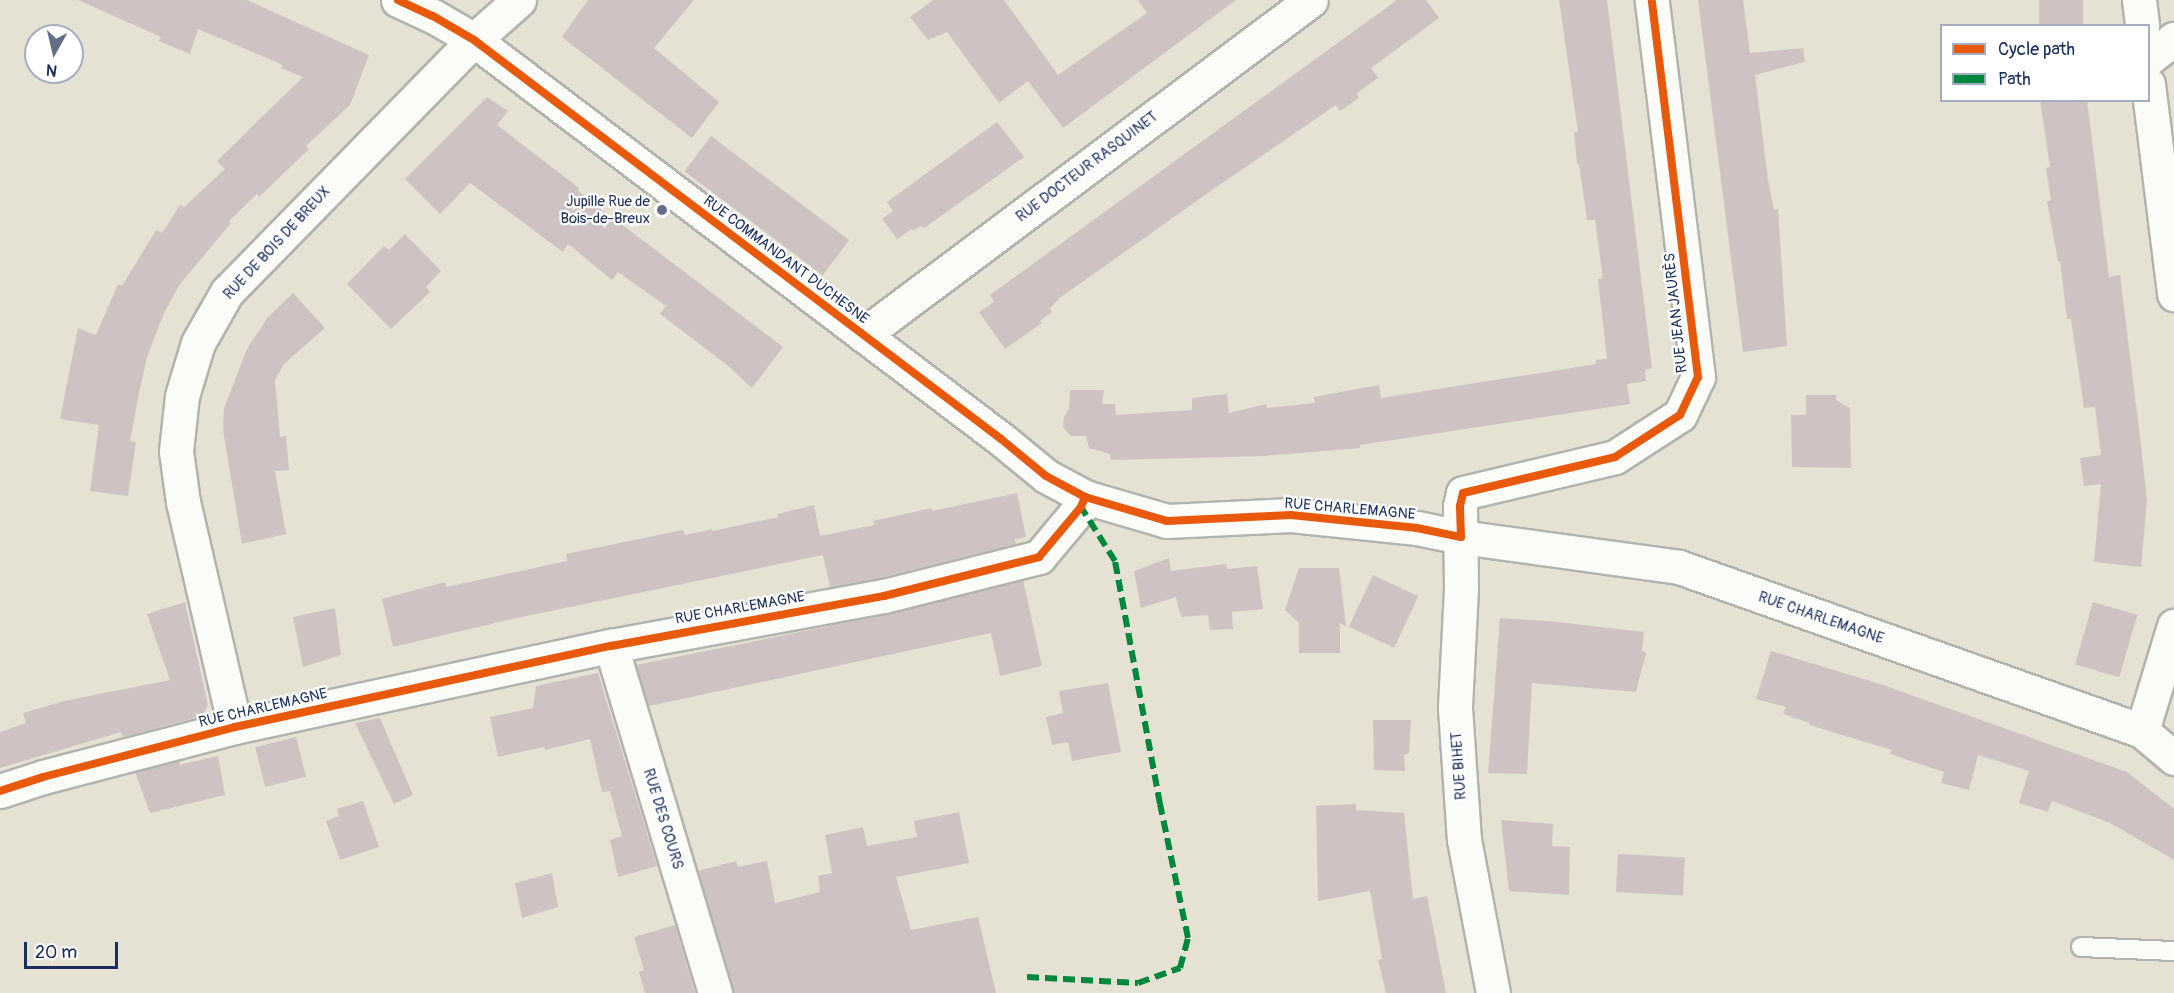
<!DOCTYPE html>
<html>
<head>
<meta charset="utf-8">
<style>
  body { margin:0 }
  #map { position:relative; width:2174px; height:993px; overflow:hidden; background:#e5e2d3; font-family:Pangolin,sans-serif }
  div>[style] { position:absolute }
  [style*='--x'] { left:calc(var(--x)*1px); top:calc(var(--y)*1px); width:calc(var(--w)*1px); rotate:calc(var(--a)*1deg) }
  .building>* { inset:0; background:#cec3c2; transform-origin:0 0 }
  .roads { filter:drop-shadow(2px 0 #b2b3ae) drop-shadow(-2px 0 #b2b3ae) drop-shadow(0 2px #b2b3ae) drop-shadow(0 -2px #b2b3ae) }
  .lane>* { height:18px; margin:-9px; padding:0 9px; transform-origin:9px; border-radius:9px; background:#fbfbf8 }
  .street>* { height:33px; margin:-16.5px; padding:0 16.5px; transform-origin:16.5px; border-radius:16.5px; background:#fbfbf8 }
  .secondary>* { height:33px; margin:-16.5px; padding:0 16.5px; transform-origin:16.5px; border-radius:16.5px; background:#fbfbf8 }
  .quiet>* { height:6px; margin-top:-3px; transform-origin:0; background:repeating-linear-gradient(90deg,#00873e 0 12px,transparent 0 18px) }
  .cycleway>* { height:8px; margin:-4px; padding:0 4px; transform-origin:4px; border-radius:4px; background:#e8590c }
  .dots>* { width:16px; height:16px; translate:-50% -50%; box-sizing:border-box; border:3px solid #fff; border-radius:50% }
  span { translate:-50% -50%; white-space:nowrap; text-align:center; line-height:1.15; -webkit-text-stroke:4.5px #fff; paint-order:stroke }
  .street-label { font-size:15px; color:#1b2f5e }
  .poi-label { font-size:15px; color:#1b2f5e }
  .right { translate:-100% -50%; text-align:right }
  .legend { position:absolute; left:1940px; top:24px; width:210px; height:78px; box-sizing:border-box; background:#fff; border:2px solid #a4acbf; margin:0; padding:8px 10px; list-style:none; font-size:18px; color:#1b2f5e }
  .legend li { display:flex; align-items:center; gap:12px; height:30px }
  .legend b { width:30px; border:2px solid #a4acbf }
  .north { position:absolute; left:24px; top:24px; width:60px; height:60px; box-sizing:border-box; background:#fff; border:2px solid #a4acbf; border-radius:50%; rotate:188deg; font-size:16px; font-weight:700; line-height:24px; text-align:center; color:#1b2f5e }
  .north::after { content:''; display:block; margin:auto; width:21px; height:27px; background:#626e87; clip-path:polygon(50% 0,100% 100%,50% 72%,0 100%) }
  .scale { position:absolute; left:24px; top:942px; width:94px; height:27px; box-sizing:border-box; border:3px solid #1b2f5e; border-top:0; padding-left:8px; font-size:18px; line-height:21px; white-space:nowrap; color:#1b2f5e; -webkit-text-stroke:4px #fff; paint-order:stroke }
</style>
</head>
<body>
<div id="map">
  <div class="building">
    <div style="clip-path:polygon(78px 0,247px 0,369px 55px,350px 105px,306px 146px,309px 149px,259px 197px,257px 194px,229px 221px,231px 223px,180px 284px,164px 313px,147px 357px,139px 393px,130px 441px,136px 442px,128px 496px,90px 491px,99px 425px,60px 419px,78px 328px,96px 335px,118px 284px,122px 286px,156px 230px,162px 233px,180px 205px,184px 207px,225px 169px,217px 161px,303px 77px,281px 68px,283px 65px,198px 29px,190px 54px,159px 41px,161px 37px)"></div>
    <div style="clip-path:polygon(588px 0,694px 0,654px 48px,719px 102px,692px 138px,562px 37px)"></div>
    <div style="clip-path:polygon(933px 0,1004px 0,1058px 75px,1147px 13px,1138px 0,1236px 0,1063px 128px,1028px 81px,999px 103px,947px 32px,928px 40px,910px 17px)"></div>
    <div style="clip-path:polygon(1397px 0,1426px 0,1439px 18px,1371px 68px,1378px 78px,1357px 93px,1359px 98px,1340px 111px,1336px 105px,1215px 188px,1061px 297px,1050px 308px,1052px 312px,1040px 321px,1042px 323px,1005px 349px,979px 312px,994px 302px,990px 295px)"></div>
    <div style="clip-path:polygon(1559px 0,1607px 0,1652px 368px,1645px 370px,1646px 381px,1627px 384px,1630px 404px,1360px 445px,1360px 448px,1265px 456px,1111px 460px,1110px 454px,1089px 448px,1086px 436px,1071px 436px,1063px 427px,1064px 417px,1069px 409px,1070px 390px,1104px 390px,1102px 404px,1115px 404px,1116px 415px,1192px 410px,1192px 398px,1227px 394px,1229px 413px,1266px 404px,1267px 408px,1315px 403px,1314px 397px,1379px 385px,1381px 398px,1596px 364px,1596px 360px,1607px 359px,1598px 279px,1603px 279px,1595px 220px,1587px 220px,1579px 164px,1577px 164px,1574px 132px,1578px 132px)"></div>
    <div style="clip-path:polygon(1698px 0,1743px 0,1750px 53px,1803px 48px,1805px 62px,1755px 75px,1768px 180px,1774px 210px,1778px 209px,1787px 346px,1743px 352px)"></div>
    <div style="left:2039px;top:0;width:44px;height:26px"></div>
    <div style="clip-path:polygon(487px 97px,508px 111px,497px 125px,579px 188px,578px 191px,783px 347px,752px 388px,727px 365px,660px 314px,666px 306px,618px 272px,612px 280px,568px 244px,563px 252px,470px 183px,440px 214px,405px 179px)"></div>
    <div style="clip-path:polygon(2040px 100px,2087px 100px,2109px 277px,2120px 275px,2140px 437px,2147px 501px,2141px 567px,2094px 562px,2101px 484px,2084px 486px,2080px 458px,2101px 455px,2095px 407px,2084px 408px,2071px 319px,2067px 319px,2060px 261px,2058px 261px,2047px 201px,2051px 200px,2046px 168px,2050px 167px)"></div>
    <div style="clip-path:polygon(997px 122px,1024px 157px,924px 228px,921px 226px,913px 231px,912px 229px,897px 239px,882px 219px,893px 211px,887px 202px)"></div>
    <div style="left:711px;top:136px;width:173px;height:44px;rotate:37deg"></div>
    <div style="clip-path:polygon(405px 234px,441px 271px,426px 287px,430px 292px,391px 329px,347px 284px,384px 246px,389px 250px)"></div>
    <div style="clip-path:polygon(293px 293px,325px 328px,284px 364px,275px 380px,280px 437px,286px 436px,289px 470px,275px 471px,286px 534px,242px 544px,223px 430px,224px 408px,247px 349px,268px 317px)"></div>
    <div style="clip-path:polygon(1806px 395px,1836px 395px,1836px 400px,1850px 408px,1851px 468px,1792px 467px,1791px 415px,1806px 415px)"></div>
    <div style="clip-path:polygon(1017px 493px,1026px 537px,1015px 539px,1016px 544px,880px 578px,830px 587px,823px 555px,512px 619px,393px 647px,382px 599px,445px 582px,446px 587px,567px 561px,566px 554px,683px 530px,685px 535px,712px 529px,713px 531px,778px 517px,778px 514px,814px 505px,820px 536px,874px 525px,873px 521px,932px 508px,932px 511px)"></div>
    <div style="clip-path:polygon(1169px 558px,1171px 571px,1226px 564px,1227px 569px,1257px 566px,1263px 609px,1232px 612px,1233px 629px,1210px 630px,1208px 615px,1181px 617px,1176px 597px,1141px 608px,1134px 571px)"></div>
    <div style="clip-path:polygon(1299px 568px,1339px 568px,1346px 626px,1340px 623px,1340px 653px,1299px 653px,1299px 623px,1285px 610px)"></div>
    <div style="left:1373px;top:575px;width:50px;height:57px;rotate:25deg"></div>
    <div style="clip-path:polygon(1023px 580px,1042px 666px,1000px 676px,991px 633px,649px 706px,636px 665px,889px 614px)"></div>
    <div style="clip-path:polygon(185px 602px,208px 705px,202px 716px,123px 737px,121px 732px,0 768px,0 732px,26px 723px,23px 713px,64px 701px,170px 680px,147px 614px)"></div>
    <div style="left:2093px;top:602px;width:46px;height:65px;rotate:16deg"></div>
    <div style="clip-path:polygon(335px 608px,341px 655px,303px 667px,293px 617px)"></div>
    <div style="clip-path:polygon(1500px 618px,1548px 621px,1644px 632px,1642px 650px,1646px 653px,1636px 692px,1532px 683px,1527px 774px,1488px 773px)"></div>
    <div style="clip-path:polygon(1771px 651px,1880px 684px,2127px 772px,2174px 809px,2174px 860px,2110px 823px,2052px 801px,2048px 812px,2019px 803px,2029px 771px,1978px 755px,1969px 790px,1941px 783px,1944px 772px,1890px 754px,1892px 750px,1809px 725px,1810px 723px,1783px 714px,1786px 707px,1756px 699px)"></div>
    <div style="clip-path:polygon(598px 673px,657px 866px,618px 877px,610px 840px,622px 836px,610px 791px,602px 792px,590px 739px,545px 750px,544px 747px,498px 757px,490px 717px,533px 708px,536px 686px)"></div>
    <div style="clip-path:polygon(1108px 683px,1121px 752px,1072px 761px,1068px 742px,1052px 745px,1046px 717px,1063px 713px,1059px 691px)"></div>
    <div style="clip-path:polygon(380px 718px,413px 795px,394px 804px,355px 723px)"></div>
    <div style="clip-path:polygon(1373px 720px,1411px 720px,1409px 753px,1404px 755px,1405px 771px,1374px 770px)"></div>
    <div style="left:296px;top:737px;width:41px;height:42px;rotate:76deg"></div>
    <div style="clip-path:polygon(218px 756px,225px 795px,150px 813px,135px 772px,181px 760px,179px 765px)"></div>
    <div style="clip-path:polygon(363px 801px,379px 847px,340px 860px,326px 821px,339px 816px,337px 809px)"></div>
    <div style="clip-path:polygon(1356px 804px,1356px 810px,1404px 813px,1413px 899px,1427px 896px,1446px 993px,1386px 993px,1378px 960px,1382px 959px,1370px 891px,1318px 901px,1316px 806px)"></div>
    <div style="clip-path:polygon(959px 812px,969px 863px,896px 877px,911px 930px,978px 917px,996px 993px,733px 993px,698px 871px,736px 861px,738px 867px,767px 861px,775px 903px,820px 892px,818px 876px,832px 873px,825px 835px,863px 827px,867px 846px,917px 837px,914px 821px)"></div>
    <div style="clip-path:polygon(1501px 820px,1553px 824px,1552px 846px,1570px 847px,1569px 895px,1509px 891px)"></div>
    <div style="left:1618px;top:854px;width:67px;height:38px;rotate:3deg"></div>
    <div style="clip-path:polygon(552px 873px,558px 907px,522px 918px,515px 883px)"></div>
    <div style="clip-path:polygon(675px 925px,695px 993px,645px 993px,639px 972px,644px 970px,634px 937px)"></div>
  </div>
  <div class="roads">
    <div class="lane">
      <div style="--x:2081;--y:947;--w:93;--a:2.5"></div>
    </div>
    <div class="street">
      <div style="--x:2139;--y:0;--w:26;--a:83"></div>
      <div style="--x:2148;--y:59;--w:33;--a:-38"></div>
      <div style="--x:2148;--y:84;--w:212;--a:82.9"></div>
      <div style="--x:863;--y:335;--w:559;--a:-36.79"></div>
      <div style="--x:611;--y:646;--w:362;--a:73.3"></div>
      <div style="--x:235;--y:727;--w:231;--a:-103"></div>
      <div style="--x:183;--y:502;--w:51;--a:-97.8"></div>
      <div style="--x:176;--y:451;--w:55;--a:-83.8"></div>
      <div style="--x:182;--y:396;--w:55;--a:-73.2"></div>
      <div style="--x:198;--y:343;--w:59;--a:-60.4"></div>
      <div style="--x:227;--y:292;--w:353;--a:-45.6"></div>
      <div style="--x:2142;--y:731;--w:110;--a:-73.1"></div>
      <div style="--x:0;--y:791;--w:45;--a:-18"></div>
      <div style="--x:43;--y:777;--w:198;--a:-14.6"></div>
      <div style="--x:235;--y:727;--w:385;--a:-12.2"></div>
      <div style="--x:611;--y:646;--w:278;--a:-10.4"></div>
      <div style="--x:884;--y:596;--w:160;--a:-14.1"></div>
      <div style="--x:1039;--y:557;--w:65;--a:-50"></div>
      <div style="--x:1081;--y:507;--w:11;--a:-68"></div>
      <div style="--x:1493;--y:993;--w:156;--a:-100.7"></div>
      <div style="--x:1464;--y:840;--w:133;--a:-93.9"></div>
      <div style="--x:1455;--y:707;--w:119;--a:-87.1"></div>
      <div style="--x:1461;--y:588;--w:82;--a:-90.7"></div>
      <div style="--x:1460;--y:506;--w:13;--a:-77"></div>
      <div style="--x:1463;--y:493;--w:156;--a:-13.3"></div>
      <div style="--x:1615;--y:457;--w:77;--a:-32.9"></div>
      <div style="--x:1680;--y:415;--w:42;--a:-64.7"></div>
      <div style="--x:1698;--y:377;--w:380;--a:-97"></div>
    </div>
    <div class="secondary">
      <div style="--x:398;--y:0;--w:38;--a:25"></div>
      <div style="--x:433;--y:16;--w:48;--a:30.3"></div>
      <div style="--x:474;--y:40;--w:661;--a:37.13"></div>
      <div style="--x:1001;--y:439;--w:58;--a:39.4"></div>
      <div style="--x:1046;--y:476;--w:44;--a:28.3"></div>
      <div style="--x:1085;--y:497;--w:85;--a:16.3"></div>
      <div style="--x:1167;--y:521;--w:124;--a:-2.8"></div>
      <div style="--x:1291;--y:515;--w:127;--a:5.9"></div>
      <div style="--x:1417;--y:528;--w:45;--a:11.6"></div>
      <div style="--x:1461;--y:537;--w:220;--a:7.8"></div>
      <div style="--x:1679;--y:567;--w:491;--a:19.5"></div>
      <div style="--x:2142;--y:731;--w:42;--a:40.2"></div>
      <div style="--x:474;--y:40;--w:60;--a:-41.6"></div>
    </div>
  </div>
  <div class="quiet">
    <div style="--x:1027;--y:977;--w:111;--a:3.1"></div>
    <div style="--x:1138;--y:983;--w:45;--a:-19.7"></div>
    <div style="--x:1180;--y:968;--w:31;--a:-75"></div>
    <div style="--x:1188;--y:938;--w:137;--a:-101.8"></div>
    <div style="--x:1160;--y:804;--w:247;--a:-100.5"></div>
    <div style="--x:1115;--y:561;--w:64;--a:-122.2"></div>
  </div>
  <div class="cycleway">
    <div style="--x:398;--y:0;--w:38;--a:25"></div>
    <div style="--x:433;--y:16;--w:48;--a:30.3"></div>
    <div style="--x:474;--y:40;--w:661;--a:37.13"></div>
    <div style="--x:1001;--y:439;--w:58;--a:39.4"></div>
    <div style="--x:1046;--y:476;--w:44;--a:28.3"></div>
    <div style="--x:1085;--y:497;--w:85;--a:16.3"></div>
    <div style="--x:1167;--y:521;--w:124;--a:-2.8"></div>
    <div style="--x:1291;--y:515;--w:127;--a:5.9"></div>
    <div style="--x:1417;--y:528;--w:45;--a:11.6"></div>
    <div style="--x:1461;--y:537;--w:31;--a:-92"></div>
    <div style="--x:1460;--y:506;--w:13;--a:-77"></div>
    <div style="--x:1463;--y:493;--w:156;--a:-13.3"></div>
    <div style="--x:1615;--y:457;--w:77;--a:-32.9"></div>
    <div style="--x:1680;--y:415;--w:42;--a:-64.7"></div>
    <div style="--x:1698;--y:377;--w:380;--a:-97"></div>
    <div style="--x:0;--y:791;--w:45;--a:-18"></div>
    <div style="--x:43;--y:777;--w:198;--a:-14.6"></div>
    <div style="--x:235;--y:727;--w:385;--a:-12.2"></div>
    <div style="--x:611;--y:646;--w:278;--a:-10.4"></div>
    <div style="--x:884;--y:596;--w:160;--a:-14.1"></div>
    <div style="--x:1039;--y:557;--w:65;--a:-50"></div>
    <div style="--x:1081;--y:507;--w:11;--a:-68"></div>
  </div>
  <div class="dots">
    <div style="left:662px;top:210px;background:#626e87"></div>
  </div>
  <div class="street-label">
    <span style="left:1087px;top:167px;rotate:-37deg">RUE DOCTEUR RASQUINET</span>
    <span style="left:277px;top:243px;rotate:-47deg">RUE DE BOIS DE BREUX</span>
    <span style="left:786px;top:260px;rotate:37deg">RUE COMMANDANT DUCHESNE</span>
    <span style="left:1676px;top:313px;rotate:-96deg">RUE JEAN JAURÈS</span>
    <span style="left:1350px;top:509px;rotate:5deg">RUE CHARLEMAGNE</span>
    <span style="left:740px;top:608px;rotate:-10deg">RUE CHARLEMAGNE</span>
    <span style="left:1821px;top:618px;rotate:19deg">RUE CHARLEMAGNE</span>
    <span style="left:263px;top:708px;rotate:-13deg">RUE CHARLEMAGNE</span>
    <span style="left:1459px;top:766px;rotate:-94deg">RUE BIHET</span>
    <span style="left:663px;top:819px;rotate:73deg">RUE DES COURS</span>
  </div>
  <div class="poi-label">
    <span class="right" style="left:650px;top:210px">Jupille Rue de<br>Bois-de-Breux</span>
  </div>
  <ul class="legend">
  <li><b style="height:8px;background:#e8590c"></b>Cycle path</li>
  <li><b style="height:8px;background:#00873e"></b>Path</li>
  </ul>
  <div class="north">N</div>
  <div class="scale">20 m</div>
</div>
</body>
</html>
